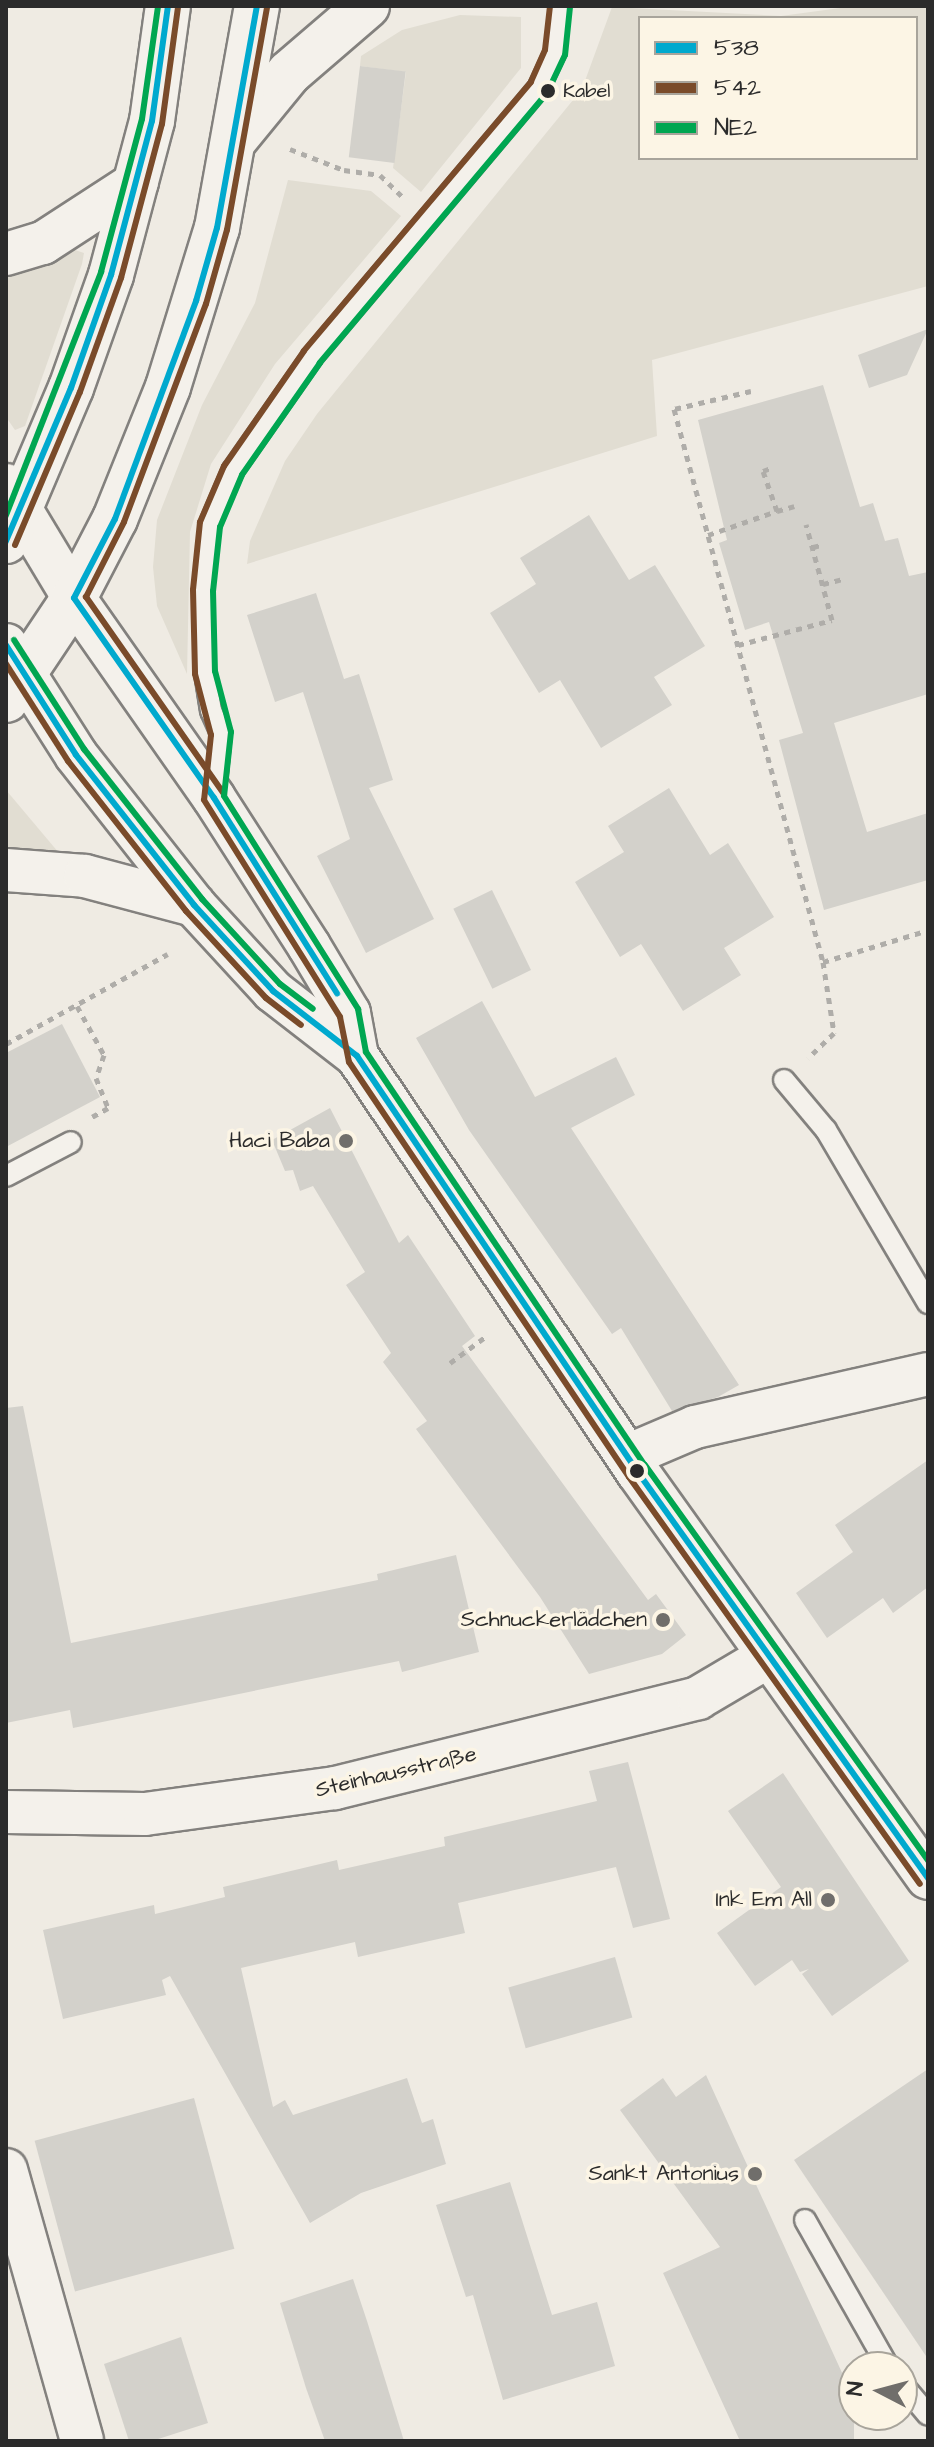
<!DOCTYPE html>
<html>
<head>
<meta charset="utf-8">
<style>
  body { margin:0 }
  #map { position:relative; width:934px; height:2447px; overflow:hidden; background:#efebe3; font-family:"Architects Daughter",sans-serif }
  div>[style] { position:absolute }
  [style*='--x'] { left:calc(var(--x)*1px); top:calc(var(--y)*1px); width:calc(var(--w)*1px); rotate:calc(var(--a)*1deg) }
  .green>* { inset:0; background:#e1ddd2 }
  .building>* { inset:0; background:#d3d1cb; transform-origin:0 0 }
  .path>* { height:5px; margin-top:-2.5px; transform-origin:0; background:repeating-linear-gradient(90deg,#afada9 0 6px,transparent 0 12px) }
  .roads { filter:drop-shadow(2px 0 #83817e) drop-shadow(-2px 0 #83817e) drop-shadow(0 2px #83817e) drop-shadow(0 -2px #83817e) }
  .service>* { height:20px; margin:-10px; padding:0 10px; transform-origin:10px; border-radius:10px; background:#f4f1eb }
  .minor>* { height:42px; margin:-21px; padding:0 21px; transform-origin:21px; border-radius:21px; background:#f4f1eb }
  .tertiary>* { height:44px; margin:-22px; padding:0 22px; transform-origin:22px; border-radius:22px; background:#f4f1eb }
  .secondary>* { height:44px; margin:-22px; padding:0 22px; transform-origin:22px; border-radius:22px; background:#f4f1eb }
  .bus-1>* { height:6px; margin:-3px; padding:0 3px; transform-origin:3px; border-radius:3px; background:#00a9ce }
  .bus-2>* { height:6px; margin:-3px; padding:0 3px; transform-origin:3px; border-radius:3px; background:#7a4b2a }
  .bus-3>* { height:6px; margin:-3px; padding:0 3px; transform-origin:3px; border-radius:3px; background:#00a651 }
  .dots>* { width:22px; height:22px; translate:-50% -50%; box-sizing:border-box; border:4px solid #fcf5e5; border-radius:50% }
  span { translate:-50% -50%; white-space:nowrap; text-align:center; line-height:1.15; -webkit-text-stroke:7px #fcf5e5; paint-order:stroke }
  .bus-label { font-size:20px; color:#2b2b2b }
  .left { translate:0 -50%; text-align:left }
  .poi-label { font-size:22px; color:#2b2b2b }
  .right { translate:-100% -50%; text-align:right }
  .street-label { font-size:22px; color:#2b2b2b }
  .frame { position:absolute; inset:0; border:8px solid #2b2b2b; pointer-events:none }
  .legend { position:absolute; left:638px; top:16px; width:280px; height:144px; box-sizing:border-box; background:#fcf5e5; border:2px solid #a8a49b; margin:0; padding:10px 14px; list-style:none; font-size:24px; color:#2b2b2b }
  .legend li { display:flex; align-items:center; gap:16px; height:40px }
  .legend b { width:40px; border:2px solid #a8a49b }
  .north { position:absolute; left:838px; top:2351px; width:80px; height:80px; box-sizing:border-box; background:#fcf5e5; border:2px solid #a8a49b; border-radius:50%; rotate:276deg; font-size:22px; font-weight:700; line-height:32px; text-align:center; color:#2b2b2b }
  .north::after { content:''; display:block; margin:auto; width:28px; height:36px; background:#706e6b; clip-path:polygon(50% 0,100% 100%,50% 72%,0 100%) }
</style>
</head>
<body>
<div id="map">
  <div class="green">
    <div style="clip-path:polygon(evenodd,855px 6px,928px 6px,928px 286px,652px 360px,657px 436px,247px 564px,250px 541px,285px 461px,317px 414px,582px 89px,612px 7px,781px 16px,855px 6px,640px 18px,916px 18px,916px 158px,640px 158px,640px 18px)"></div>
    <div style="clip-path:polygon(460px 15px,521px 17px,521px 68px,421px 192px,393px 168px,406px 72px,360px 66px,361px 56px,402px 30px)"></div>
    <div style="clip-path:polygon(288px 180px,371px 191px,401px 216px,275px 364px,211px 464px,190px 532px,187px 674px,157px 606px,153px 567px,157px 520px,202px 405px,255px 303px)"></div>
    <div style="clip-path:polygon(72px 249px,84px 253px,82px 264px,25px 426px,15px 430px,6px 417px,6px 275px,40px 266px)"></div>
    <div style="clip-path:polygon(6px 790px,59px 853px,6px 851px)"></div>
  </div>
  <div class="building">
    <div style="left:360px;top:66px;width:46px;height:92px;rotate:7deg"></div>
    <div style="clip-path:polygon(928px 329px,907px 375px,869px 388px,858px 355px)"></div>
    <div style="clip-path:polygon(823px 385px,860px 507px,873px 503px,885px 541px,898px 538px,909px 576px,928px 572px,928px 694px,834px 723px,867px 832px,928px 813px,928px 880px,824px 910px,779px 740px,803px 733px,769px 622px,745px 630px,719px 543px,727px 540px,698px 420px)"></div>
    <div style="clip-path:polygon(589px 515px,629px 580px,655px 565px,705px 646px,654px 677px,672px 705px,601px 748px,560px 680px,539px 693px,490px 613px,536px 584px,520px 558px)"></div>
    <div style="clip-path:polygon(316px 593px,344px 679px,359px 674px,393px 780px,369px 788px,434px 919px,366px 953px,317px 856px,350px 839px,303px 692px,275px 702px,247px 615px)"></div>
    <div style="clip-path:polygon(669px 788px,710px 855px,728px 843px,774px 917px,724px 948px,741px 975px,683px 1011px,641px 944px,620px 957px,575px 882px,624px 852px,608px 826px)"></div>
    <div style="left:492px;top:890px;width:89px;height:43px;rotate:64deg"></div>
    <div style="clip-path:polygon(482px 1001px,535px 1097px,616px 1057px,635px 1095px,571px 1128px,739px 1385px,718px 1397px,672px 1411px,621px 1328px,612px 1334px,469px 1130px,416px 1038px)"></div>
    <div style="clip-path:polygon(62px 1024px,100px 1097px,6px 1147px,6px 1053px)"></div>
    <div style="clip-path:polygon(330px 1108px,399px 1243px,408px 1235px,475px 1336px,462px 1346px,648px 1600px,656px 1594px,686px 1635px,662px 1654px,589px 1674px,540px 1597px,416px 1429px,427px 1421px,383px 1362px,391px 1353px,346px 1285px,365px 1272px,313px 1186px,300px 1191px,293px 1170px,285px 1171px,272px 1140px)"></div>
    <div style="clip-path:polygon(23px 1406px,71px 1643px,378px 1580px,377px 1574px,456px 1555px,479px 1652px,402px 1672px,399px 1661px,73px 1728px,70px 1710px,6px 1723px,6px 1408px)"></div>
    <div style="clip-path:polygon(928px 1460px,928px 1587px,893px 1613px,883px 1598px,827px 1638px,796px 1593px,853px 1552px,835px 1525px)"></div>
    <div style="clip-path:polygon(628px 1762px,670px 1919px,633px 1928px,616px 1867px,458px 1903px,465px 1933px,358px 1957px,355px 1942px,241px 1968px,273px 2107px,285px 2100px,293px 2115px,407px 2078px,422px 2123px,433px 2119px,446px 2164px,361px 2193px,310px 2223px,170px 1976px,162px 1980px,166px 1995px,63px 2019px,43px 1930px,154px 1905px,155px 1914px,225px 1897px,223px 1887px,337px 1860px,339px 1870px,445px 1846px,444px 1837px,597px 1801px,589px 1771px)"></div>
    <div style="clip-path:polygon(783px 1773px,909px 1961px,832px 2016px,802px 1974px,809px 1969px,800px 1972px,792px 1960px,755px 1986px,717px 1933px,781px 1887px,728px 1811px)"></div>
    <div style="left:615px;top:1957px;width:63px;height:111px;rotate:74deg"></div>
    <div style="clip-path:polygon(928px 2069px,928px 2359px,794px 2160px)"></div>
    <div style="clip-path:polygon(706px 2075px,854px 2399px,854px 2441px,740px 2441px,663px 2273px,720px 2247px,620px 2110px,663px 2078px,676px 2097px)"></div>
    <div style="left:194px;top:2098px;width:156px;height:165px;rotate:75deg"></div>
    <div style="clip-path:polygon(510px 2182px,552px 2315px,597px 2302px,615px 2366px,503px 2400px,473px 2295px,466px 2297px,436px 2205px)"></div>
    <div style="clip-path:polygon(353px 2279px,367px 2321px,404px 2441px,325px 2441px,306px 2388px,280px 2303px)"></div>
    <div style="clip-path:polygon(181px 2337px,208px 2423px,152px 2441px,129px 2441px,104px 2364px)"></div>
  </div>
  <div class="path">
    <div style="--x:290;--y:149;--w:58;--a:21.3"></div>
    <div style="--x:344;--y:170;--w:36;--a:8"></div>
    <div style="--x:380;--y:175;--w:33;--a:44"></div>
    <div style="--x:751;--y:391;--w:79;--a:166.8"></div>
    <div style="--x:674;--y:409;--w:573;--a:74.92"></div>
    <div style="--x:823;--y:962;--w:72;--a:81.2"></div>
    <div style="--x:834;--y:1033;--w:36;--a:136"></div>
    <div style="--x:777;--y:511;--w:18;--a:-16"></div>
    <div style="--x:708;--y:535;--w:73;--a:-19.2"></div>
    <div style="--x:777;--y:511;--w:42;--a:-109.3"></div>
    <div style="--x:763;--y:471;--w:9;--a:-21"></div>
    <div style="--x:813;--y:547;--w:8;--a:-14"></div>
    <div style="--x:823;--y:584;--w:21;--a:-14"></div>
    <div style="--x:738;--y:645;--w:97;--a:-14.9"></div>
    <div style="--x:832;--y:620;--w:99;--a:-105.2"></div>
    <div style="--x:823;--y:962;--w:110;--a:-16.9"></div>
    <div style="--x:77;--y:1006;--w:56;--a:61.1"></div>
    <div style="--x:104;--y:1055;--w:24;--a:109"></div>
    <div style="--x:96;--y:1078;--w:32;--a:68"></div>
    <div style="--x:108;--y:1108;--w:18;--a:151"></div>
    <div style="--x:6;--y:1044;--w:185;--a:-29.1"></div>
    <div style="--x:450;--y:1363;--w:47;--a:-36.4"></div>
  </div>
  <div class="roads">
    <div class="service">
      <div style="--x:215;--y:794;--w:61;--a:-84.4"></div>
      <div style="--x:221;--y:733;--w:24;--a:-114"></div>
      <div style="--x:211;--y:711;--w:39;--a:-99"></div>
      <div style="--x:205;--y:672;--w:81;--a:-91.4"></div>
      <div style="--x:203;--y:591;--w:67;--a:-84"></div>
      <div style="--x:210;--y:524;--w:59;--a:-66.9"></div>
      <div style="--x:233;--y:470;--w:138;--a:-55"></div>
      <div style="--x:312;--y:357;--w:353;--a:-49.9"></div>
      <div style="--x:539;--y:87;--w:38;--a:-65"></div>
      <div style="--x:555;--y:53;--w:47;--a:-83.9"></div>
      <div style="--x:784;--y:1080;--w:65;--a:50"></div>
      <div style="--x:826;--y:1130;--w:201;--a:59.5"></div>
      <div style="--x:6;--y:1176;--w:73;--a:-27.6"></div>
      <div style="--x:805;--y:2220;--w:169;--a:60.5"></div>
      <div style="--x:902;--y:2384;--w:40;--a:50"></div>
    </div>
    <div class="minor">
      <div style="--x:6;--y:254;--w:39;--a:-17"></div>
      <div style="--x:43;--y:243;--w:112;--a:-33"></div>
      <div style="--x:6;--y:485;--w:132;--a:59"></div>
      <div style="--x:74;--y:598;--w:244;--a:55"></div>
      <div style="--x:214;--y:798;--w:176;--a:57.3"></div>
      <div style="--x:309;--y:946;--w:78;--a:59.2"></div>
      <div style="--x:349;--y:1013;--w:44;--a:79.5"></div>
      <div style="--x:6;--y:645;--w:130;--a:57.5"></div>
      <div style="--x:76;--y:755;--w:191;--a:51.8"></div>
      <div style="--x:194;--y:905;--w:117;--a:47.4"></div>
      <div style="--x:273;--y:991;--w:106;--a:37.7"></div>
      <div style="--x:357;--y:1056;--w:501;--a:55.99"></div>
      <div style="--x:637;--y:1471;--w:500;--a:54.44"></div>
      <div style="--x:6;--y:870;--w:79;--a:4.3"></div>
      <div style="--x:85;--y:876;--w:113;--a:14.9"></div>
      <div style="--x:627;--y:1456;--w:74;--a:-23.1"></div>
      <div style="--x:695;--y:1427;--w:239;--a:-12.8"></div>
      <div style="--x:6;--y:1812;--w:139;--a:0.8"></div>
      <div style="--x:145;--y:1814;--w:192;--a:-7.8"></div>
      <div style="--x:335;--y:1788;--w:374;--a:-13.9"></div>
      <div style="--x:698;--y:1698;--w:82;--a:-30.6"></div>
      <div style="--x:6;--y:2170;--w:281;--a:74.3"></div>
    </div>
    <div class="tertiary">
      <div style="--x:235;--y:139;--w:85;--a:-50.7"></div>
      <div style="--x:289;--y:73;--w:103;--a:-40.7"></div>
    </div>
    <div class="secondary">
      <div style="--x:6;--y:541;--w:166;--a:-67"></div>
      <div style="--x:71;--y:388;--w:120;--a:-70.5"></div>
      <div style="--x:111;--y:275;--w:159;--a:-75.1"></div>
      <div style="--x:152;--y:121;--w:116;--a:-82.1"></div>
      <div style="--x:6;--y:700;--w:123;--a:-56.3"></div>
      <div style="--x:74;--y:598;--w:89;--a:-62.6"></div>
      <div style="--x:115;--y:519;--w:142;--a:-68.1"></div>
      <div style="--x:168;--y:387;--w:166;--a:-72.9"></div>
      <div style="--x:217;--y:228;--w:226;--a:-79.8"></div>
    </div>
  </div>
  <div class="bus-1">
    <div style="--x:6;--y:541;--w:166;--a:-67"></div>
    <div style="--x:71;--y:388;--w:120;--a:-70.5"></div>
    <div style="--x:111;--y:275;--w:159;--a:-75.1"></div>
    <div style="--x:152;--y:121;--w:116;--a:-82.1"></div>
    <div style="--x:74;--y:598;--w:244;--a:55"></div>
    <div style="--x:214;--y:798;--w:231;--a:57.8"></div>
    <div style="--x:74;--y:598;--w:89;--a:-62.6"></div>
    <div style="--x:115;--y:519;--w:233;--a:-69.6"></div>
    <div style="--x:196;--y:301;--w:76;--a:-74"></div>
    <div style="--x:217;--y:228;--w:226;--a:-79.8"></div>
    <div style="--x:6;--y:645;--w:130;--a:57.5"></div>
    <div style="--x:76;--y:755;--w:191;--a:51.8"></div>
    <div style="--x:194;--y:905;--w:117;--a:47.4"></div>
    <div style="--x:273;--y:991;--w:106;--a:37.7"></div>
    <div style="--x:357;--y:1056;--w:501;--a:55.99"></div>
    <div style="--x:637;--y:1471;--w:500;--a:54.44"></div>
  </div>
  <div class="bus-2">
    <div style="--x:550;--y:6;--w:44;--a:96.5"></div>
    <div style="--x:545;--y:50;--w:35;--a:114"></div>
    <div style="--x:531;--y:82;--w:352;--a:130.2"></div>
    <div style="--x:304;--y:351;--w:140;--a:124.8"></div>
    <div style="--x:224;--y:466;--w:61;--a:113.2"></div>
    <div style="--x:200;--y:522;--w:68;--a:95.9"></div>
    <div style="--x:193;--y:590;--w:84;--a:88.6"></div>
    <div style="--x:195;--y:674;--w:63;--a:75.3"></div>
    <div style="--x:211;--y:735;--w:65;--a:96.1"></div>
    <div style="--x:204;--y:800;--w:256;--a:57.9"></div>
    <div style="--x:340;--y:1017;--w:46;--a:78.7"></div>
    <div style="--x:349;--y:1062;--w:501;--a:55.99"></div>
    <div style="--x:629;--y:1477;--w:500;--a:54.44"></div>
    <div style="--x:15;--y:545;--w:166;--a:-67"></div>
    <div style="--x:80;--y:392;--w:121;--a:-70.2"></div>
    <div style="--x:121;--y:278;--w:159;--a:-75.1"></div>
    <div style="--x:162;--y:124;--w:118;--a:-82.2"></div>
    <div style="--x:6;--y:664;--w:115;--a:57.4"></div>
    <div style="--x:68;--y:761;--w:191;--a:51.8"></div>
    <div style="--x:186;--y:911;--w:118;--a:47.4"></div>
    <div style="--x:266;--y:998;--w:44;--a:37.6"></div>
    <div style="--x:224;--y:794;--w:241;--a:-125"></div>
    <div style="--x:86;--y:597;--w:84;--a:-63.1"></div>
    <div style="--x:124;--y:522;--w:233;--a:-69.4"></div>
    <div style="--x:206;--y:304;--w:77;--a:-74.2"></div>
    <div style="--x:227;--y:230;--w:226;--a:-79.8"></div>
  </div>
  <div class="bus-3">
    <div style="--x:570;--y:7;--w:48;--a:95.9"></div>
    <div style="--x:565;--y:55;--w:42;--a:115.3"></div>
    <div style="--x:547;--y:93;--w:353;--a:130.1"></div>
    <div style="--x:320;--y:363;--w:136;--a:124.9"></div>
    <div style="--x:242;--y:475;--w:56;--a:112.9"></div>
    <div style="--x:220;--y:527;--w:64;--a:96.2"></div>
    <div style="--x:213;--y:591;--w:80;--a:88.6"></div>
    <div style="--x:215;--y:671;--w:63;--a:75.3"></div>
    <div style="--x:231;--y:732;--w:64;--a:96.2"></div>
    <div style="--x:224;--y:796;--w:252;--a:57.8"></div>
    <div style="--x:358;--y:1009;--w:44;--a:79.5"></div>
    <div style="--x:366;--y:1052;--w:498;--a:56"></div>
    <div style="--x:645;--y:1465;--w:487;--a:54.4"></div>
    <div style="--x:6;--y:515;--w:261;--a:-68.6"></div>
    <div style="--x:101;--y:272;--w:158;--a:-75"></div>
    <div style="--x:142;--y:119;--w:114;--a:-81.9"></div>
    <div style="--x:14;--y:640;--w:130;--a:57.3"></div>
    <div style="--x:84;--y:749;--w:191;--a:51.8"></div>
    <div style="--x:202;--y:899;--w:115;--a:47.5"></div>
    <div style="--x:280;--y:984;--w:41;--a:37.1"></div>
  </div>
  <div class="dots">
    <div style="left:548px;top:91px;background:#2b2b2b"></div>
    <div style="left:346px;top:1141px;background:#706e6b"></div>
    <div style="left:637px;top:1471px;background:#2b2b2b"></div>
    <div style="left:663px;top:1620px;background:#706e6b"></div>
    <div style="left:828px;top:1900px;background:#706e6b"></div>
    <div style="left:755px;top:2174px;background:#706e6b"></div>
  </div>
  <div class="bus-label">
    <span class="left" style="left:563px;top:91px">Kabel</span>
  </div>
  <div class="poi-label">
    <span class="right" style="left:330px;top:1141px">Haci Baba</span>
    <span class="right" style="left:647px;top:1620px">Schnuckerlädchen</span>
    <span class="right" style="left:812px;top:1900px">Ink Em All</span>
    <span class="right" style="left:739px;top:2174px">Sankt Antonius</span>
  </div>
  <div class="street-label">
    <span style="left:396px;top:1772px;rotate:-13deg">Steinhausstraße</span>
  </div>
  <div class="frame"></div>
  <ul class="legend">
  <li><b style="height:10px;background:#00a9ce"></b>538</li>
  <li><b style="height:10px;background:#7a4b2a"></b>542</li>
  <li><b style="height:10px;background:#00a651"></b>NE2</li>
  </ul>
  <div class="north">N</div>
</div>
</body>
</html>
